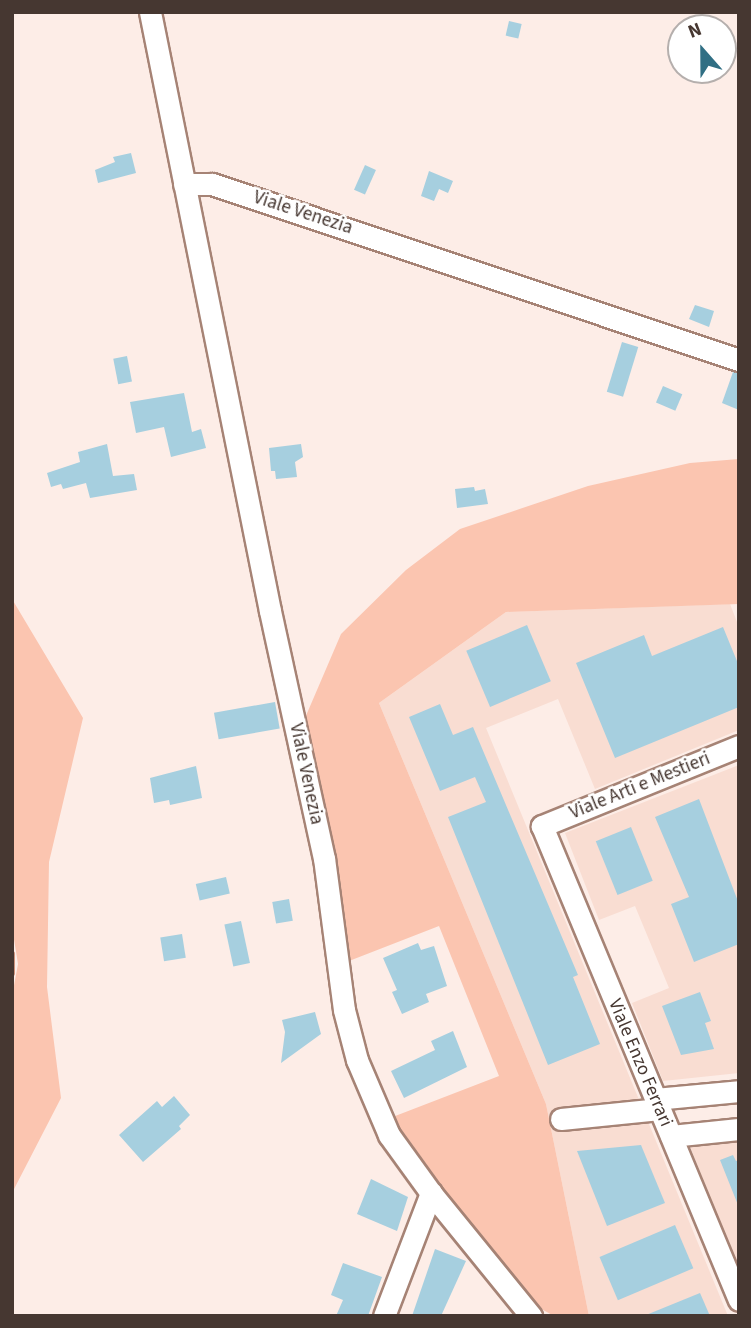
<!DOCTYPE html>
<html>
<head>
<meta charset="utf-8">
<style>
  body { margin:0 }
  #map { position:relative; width:751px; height:1328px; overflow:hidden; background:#fdede7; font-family:"Source Sans 3",sans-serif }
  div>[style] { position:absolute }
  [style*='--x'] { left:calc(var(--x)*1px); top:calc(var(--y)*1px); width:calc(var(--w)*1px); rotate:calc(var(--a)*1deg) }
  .built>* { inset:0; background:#f9ddd2 }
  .green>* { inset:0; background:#fbc5b0 }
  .stream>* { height:5px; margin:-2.5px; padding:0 2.5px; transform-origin:2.5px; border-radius:2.5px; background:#cd927b }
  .building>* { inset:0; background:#a6cfdf; transform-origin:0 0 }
  .roads { filter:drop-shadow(2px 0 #a68375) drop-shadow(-2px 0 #a68375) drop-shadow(0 2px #a68375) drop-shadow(0 -2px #a68375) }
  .minor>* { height:21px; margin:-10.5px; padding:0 10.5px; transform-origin:10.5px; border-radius:10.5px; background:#fff }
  span { translate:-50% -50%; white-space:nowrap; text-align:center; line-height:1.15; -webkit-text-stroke:5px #fff; paint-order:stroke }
  .street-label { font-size:19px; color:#463731 }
  .frame { position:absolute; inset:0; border:14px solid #463731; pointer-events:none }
  .north { position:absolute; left:667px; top:14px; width:70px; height:70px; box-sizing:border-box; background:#fff; border:2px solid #b5afad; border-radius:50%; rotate:339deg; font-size:19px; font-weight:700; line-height:28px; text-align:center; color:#463731 }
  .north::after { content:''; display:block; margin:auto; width:24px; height:32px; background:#306f84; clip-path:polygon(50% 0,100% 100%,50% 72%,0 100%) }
</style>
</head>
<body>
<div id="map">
  <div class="built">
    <div style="clip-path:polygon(730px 604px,739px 627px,739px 730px,595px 789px,558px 699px,486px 728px,728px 1316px,589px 1316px,546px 1104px,379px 703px,506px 612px)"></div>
    <div style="clip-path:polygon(739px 765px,739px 1073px,663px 1081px,632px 1003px,669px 988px,635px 906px,599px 920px,565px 833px)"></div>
    <div style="clip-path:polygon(739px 1139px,739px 1269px,689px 1144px)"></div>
  </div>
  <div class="green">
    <div style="clip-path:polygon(739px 459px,739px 604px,506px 612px,379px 703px,546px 1104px,589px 1316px,554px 1316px,536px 1306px,452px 1210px,390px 1118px,499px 1076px,439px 926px,349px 961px,338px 879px,302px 725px,341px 634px,406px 570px,460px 529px,588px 486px,690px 463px)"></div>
    <div style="clip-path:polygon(12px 599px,83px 718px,49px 862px,47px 987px,61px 1098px,12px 1193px,12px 996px,18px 964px,12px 927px)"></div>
  </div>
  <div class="stream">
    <div style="--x:12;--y:953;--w:20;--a:90"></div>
  </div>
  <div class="building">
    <div style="left:509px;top:21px;width:13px;height:15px;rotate:13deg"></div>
    <div style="clip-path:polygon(131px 153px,136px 173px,98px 183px,95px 170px,115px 162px,113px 157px)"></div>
    <div style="left:365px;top:165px;width:12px;height:27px;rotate:24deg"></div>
    <div style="clip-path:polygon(429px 171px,453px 181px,448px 193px,439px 189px,434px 201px,421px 196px)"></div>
    <div style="clip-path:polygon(695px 305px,714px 311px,709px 327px,689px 319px)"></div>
    <div style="left:622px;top:342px;width:17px;height:52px;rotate:17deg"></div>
    <div style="left:127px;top:356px;width:26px;height:14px;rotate:79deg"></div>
    <div style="clip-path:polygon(733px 372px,739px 373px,739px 410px,722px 403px)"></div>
    <div style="left:663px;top:386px;width:21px;height:18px;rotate:23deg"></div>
    <div style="clip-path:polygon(184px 393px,192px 432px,201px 429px,206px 448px,171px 457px,164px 427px,136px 433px,130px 402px)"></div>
    <div style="clip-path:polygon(107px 444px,113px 476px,134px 474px,137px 490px,90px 498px,86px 483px,63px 489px,61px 484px,51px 487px,47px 473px,80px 462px,78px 452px)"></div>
    <div style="clip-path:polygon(301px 444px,303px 457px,295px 462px,297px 477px,276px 479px,275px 471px,271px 471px,269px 448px)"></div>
    <div style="clip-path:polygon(474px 487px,475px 491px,485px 489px,488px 504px,457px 508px,455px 489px)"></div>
    <div style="left:527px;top:625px;width:61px;height:66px;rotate:67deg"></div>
    <div style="clip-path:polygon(723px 627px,739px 666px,739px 707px,615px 758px,576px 663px,644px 635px,652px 656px)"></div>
    <div style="left:275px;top:702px;width:27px;height:62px;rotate:80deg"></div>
    <div style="clip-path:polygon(440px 704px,453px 735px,473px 727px,578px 975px,573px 977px,600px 1044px,548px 1065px,448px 817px,486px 802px,475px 777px,440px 791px,409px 717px)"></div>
    <div style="clip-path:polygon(196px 766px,202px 798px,170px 805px,169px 800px,154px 803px,150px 778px)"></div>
    <div style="clip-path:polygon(699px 799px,739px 904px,739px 944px,694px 962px,671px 904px,689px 897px,655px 817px)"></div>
    <div style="left:631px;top:827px;width:58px;height:38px;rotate:68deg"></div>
    <div style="left:226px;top:877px;width:17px;height:31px;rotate:77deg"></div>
    <div style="left:289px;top:899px;width:22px;height:17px;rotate:80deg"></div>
    <div style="left:241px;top:921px;width:43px;height:17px;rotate:78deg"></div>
    <div style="left:182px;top:934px;width:24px;height:22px;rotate:81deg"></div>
    <div style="clip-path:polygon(418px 943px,421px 950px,434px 946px,447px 986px,426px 994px,429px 1002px,402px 1014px,392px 992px,397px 990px,383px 958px)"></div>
    <div style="clip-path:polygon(700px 992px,711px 1021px,705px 1023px,714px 1049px,681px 1055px,662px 1006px)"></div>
    <div style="clip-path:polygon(315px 1012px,321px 1034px,281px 1063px,285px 1032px,282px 1020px)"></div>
    <div style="clip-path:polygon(453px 1031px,467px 1067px,404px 1098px,391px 1071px,435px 1050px,431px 1041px)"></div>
    <div style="clip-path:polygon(174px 1096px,190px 1115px,179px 1126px,181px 1129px,143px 1162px,119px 1135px,157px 1101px,162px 1107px)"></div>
    <div style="clip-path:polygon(641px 1145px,665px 1203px,607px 1226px,577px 1151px)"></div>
    <div style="clip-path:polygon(733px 1155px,736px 1161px,739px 1160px,738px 1205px,720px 1160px)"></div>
    <div style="clip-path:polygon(371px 1179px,408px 1197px,397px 1231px,357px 1214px)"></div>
    <div style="left:675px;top:1225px;width:47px;height:82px;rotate:67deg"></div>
    <div style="clip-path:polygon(435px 1249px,466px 1261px,441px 1316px,412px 1316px)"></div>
    <div style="clip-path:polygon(343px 1263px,382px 1277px,368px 1316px,336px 1316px,343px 1300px,331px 1295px)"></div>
    <div style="clip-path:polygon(700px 1293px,710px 1316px,646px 1316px,646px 1315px)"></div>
  </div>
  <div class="roads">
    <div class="minor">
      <div style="--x:150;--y:12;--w:611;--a:78.67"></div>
      <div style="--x:270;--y:611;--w:253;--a:77.7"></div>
      <div style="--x:324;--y:858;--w:153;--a:82.5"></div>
      <div style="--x:344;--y:1010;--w:52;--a:75.4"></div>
      <div style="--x:357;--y:1060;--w:82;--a:66.9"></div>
      <div style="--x:389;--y:1135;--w:72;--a:54.1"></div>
      <div style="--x:431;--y:1193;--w:159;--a:50.9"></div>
      <div style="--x:184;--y:184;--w:28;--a:0"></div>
      <div style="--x:212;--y:184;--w:556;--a:18.47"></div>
      <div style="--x:739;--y:746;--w:213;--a:157.9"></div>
      <div style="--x:542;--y:826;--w:513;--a:67.43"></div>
      <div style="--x:655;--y:1099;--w:84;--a:-5.4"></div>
      <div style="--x:561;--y:1119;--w:99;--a:-5.8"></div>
      <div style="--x:671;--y:1136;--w:68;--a:-5.9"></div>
      <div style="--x:384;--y:1316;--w:132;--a:-69.1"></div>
    </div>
  </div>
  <div class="street-label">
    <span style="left:303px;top:213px;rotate:18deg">Viale Venezia</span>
    <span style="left:306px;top:774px;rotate:78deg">Viale Venezia</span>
    <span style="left:640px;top:786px;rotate:-22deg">Viale Arti e Mestieri</span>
    <span style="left:640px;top:1063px;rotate:67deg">Viale Enzo Ferrari</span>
  </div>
  <div class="frame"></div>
  <div class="north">N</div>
</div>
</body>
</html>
